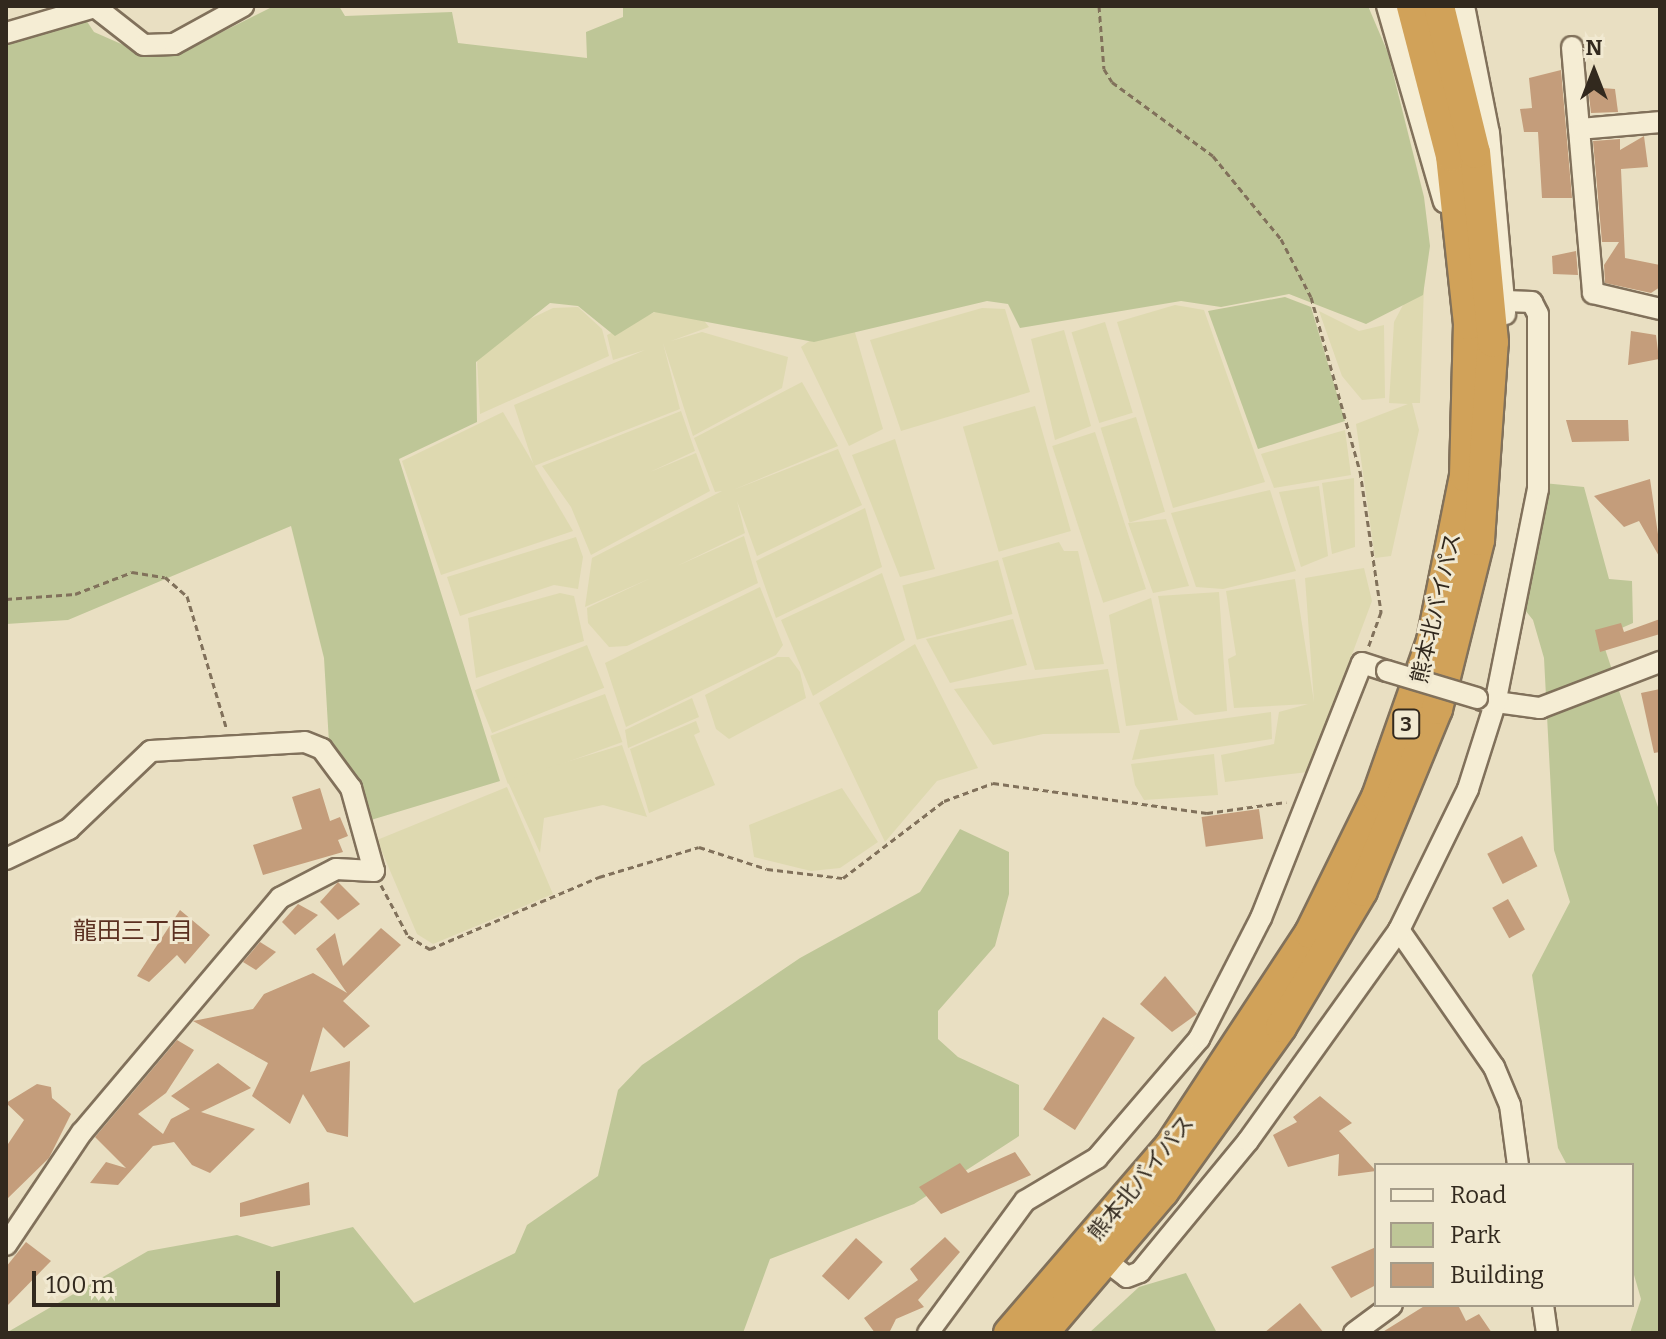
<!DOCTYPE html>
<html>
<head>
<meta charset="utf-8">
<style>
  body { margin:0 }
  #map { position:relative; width:1666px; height:1339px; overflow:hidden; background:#e9dfc2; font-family:Bitter,"Noto Sans JP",serif }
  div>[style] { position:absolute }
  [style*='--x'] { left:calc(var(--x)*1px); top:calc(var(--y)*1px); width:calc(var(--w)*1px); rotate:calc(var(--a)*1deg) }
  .farmland>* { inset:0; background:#ded9b0; transform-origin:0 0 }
  .green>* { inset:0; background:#bec697 }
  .building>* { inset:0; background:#c49d7b; transform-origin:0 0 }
  .path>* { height:3px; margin-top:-1.5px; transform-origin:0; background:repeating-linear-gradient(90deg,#81715b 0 6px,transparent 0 10px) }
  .roads { filter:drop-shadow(2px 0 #81715b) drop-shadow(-2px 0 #81715b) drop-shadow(0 2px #81715b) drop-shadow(0 -2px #81715b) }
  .minor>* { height:20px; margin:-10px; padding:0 10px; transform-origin:10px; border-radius:10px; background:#f5edd4 }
  .highway>* { height:30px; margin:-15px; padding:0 15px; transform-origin:15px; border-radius:15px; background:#d1a259 }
  .bridges { filter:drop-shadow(2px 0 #81715b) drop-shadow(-2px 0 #81715b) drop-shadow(0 2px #81715b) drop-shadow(0 -2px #81715b) }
  .minor-bridge>* { height:20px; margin:-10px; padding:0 10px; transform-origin:10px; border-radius:10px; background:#f5edd4 }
  span { translate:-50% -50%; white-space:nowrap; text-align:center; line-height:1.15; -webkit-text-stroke:6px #f1e9d1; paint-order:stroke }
  .shield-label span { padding:2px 6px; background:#f1e9d1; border:2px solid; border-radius:6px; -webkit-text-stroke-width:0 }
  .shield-label { font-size:20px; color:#32291e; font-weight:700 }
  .street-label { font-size:22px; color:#32291e }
  .neighbourhood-label { font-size:24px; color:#5b3021 }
  .frame { position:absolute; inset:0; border:8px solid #32291e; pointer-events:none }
  .legend { position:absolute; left:1374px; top:1163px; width:260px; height:144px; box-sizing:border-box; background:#f1e9d1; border:2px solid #a59c89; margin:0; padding:10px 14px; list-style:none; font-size:24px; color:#32291e }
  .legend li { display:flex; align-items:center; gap:16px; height:40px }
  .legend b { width:40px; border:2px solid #a59c89 }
  .north { position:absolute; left:1554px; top:32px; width:80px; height:80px; -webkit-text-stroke:6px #f1e9d1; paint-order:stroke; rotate:0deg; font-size:22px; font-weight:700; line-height:32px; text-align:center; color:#32291e }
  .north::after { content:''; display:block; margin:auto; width:28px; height:36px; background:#32291e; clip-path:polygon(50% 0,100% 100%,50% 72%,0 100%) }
  .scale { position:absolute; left:32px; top:1271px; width:248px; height:36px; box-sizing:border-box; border:4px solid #32291e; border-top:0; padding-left:10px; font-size:24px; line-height:28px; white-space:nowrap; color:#32291e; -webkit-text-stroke:6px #f1e9d1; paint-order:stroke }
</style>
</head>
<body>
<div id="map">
  <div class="farmland">
    <div style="clip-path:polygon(1424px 286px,1420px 403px,1412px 403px,1419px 430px,1391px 556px,1375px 558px,1356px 424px,1408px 404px,1389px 403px,1394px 322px,1412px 288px)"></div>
    <div style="clip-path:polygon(1175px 305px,1204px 310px,1265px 482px,1173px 508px,1117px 322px)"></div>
    <div style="clip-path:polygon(578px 307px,602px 329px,609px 356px,480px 414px,477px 360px,500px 333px,553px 308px)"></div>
    <div style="clip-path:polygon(982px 308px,1005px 309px,1030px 392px,901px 431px,870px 340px)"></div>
    <div style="clip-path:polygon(695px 309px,709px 327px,671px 341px,702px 332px,788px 357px,782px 388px,693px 436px,663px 343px,680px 409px,534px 466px,514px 405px,645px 350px,613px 360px,607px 335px,655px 312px)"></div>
    <div style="clip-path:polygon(1319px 311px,1359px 331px,1384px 325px,1385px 398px,1362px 400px,1342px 376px)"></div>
    <div style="clip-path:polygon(849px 312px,883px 429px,849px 446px,801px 347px)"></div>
    <div style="left:1105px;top:322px;width:95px;height:35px;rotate:73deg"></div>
    <div style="clip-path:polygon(1064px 330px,1091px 426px,1055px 440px,1031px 339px)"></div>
    <div style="clip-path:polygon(802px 382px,838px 446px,733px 490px,838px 449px,862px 505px,757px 556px,737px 501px,745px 533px,677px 566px,744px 536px,758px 583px,627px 646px,609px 647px,588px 623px,587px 608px,651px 578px,585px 607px,592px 558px,722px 491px,715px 492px,694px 438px)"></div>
    <div style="left:1035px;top:406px;width:130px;height:75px;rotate:74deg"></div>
    <div style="clip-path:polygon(681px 411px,695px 451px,650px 472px,696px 453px,710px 491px,591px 555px,571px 507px,542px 466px)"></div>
    <div style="clip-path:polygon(503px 412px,573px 531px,441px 575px,402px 461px)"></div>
    <div style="left:1136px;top:417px;width:99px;height:37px;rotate:73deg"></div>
    <div style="clip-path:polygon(1345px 430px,1351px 475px,1274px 488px,1261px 454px)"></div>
    <div style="left:1095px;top:432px;width:165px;height:45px;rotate:72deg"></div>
    <div style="clip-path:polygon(895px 439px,935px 569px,900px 577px,852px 455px)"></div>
    <div style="clip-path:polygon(1354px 478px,1355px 547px,1332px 554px,1322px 483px)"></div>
    <div style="clip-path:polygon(1319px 486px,1328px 556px,1301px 567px,1279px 492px)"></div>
    <div style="clip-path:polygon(1270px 490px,1296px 571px,1223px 589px,1196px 587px,1171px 513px)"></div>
    <div style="clip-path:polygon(865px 508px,882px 567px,776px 618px,756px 561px)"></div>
    <div style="clip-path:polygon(1166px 519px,1189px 586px,1153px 593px,1128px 523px)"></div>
    <div style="clip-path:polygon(576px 537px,583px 557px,578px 589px,554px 585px,460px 616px,447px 577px)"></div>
    <div style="clip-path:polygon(1059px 542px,1064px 551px,1078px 551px,1104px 664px,1035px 670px,1002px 558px)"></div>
    <div style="left:998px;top:560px;width:56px;height:99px;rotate:75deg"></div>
    <div style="clip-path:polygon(1364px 568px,1372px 601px,1308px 772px,1225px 782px,1221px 755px,1274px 744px,1279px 712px,1308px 704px,1234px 708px,1228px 659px,1236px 655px,1226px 591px,1295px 579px,1314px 702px,1305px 578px)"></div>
    <div style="clip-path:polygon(882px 573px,905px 640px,813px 696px,781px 620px)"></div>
    <div style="clip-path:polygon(760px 587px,783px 645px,776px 655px,626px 727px,605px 663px)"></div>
    <div style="clip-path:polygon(1219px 592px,1227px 711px,1195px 715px,1179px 702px,1158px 596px)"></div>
    <div style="clip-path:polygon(560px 593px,574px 596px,584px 641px,476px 678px,468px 618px)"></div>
    <div style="clip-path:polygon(1151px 598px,1178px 720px,1126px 726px,1109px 615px)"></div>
    <div style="clip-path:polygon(1013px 619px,1027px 665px,950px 683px,926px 639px)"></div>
    <div style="clip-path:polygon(915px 644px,978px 768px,937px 781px,885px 842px,819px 703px)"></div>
    <div style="left:587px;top:645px;width:46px;height:121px;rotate:68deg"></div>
    <div style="clip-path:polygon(777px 657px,789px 657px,800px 672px,806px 698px,729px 739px,716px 729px,705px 695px)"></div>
    <div style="clip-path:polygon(1108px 669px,1120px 733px,1043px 734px,993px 745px,954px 689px)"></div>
    <div style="left:605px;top:694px;width:51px;height:122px;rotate:70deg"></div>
    <div style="clip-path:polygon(692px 698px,699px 717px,628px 748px,625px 730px)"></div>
    <div style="clip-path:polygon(1271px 712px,1272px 739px,1132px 760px,1140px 730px)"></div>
    <div style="clip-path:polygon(696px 721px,700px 732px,694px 735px,715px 785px,649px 813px,630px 749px)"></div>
    <div style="clip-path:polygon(622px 745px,647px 817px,603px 805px,544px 818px,540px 853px,507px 780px)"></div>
    <div style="clip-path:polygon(1214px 754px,1218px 795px,1144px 800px,1135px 785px,1131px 764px)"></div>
    <div style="clip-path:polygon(507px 787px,553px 894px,433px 944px,417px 934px,377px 840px)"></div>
    <div style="clip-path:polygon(842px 788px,878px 842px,840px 868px,811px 871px,754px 857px,749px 825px)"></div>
  </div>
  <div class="green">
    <div style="clip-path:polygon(274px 6px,339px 6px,345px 16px,452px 12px,458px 43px,587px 58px,586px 32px,623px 17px,623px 6px,1368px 6px,1388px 53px,1424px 197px,1430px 246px,1423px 295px,1366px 324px,1289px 294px,1221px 307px,1181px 301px,1020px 328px,1008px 304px,987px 301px,814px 342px,654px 312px,615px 336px,578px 306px,550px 303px,476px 362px,477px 422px,399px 459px,500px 781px,361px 823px,330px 760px,324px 658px,291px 526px,68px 620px,6px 624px,6px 40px,86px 20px,94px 32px,144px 54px,186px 50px)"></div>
    <div style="clip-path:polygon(1285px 297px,1311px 307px,1345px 421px,1258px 449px,1208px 311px)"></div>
    <div style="clip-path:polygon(1543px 483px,1584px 487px,1609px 579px,1632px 581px,1633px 623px,1601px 637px,1660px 813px,1660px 1333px,1630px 1333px,1641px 1299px,1632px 1268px,1632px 1165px,1567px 1165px,1558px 1148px,1532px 975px,1570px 902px,1554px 850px,1544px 658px,1533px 620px,1517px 600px)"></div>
    <div style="clip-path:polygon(960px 829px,1009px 852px,1009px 894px,995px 946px,938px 1011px,938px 1039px,958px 1057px,1019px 1085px,1019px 1136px,914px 1204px,770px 1259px,743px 1333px,6px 1333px,148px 1251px,237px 1235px,272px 1247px,353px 1227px,414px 1303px,515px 1253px,527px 1225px,598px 1176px,618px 1090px,642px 1065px,800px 958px,920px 892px)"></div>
    <div style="clip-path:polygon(1186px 1273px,1217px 1333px,1089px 1333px,1139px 1287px)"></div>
  </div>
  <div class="building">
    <div style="clip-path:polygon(1561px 70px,1572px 198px,1542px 198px,1538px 132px,1524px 132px,1520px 109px,1532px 108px,1529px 78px)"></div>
    <div style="clip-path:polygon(1588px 87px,1615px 89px,1618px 112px,1591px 113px)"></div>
    <div style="clip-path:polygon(1644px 136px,1648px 167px,1621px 169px,1625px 258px,1660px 265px,1660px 287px,1651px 293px,1605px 283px,1604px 265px,1619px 242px,1602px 242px,1593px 141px,1620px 139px,1620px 150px)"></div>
    <div style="clip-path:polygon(1576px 251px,1578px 275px,1553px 274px,1552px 256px)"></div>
    <div style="clip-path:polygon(1631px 331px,1656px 335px,1659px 359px,1628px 365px)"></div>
    <div style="clip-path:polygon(1566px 420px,1628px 420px,1629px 441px,1572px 442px)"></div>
    <div style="clip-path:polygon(1650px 479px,1660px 548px,1660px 558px,1639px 521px,1624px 527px,1594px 496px)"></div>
    <div style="clip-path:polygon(1660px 619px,1660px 634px,1600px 652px,1595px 630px,1621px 623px,1624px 632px)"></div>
    <div style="clip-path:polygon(1660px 689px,1660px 752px,1654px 753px,1641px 693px)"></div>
    <div style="clip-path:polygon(320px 788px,330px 821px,340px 817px,348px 836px,338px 840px,343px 852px,263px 875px,253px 845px,302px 829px,292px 797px)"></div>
    <div style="left:1259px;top:809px;width:30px;height:58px;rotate:82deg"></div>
    <div style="left:1522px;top:836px;width:34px;height:39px;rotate:63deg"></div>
    <div style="clip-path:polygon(338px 882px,360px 904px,338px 920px,320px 902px)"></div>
    <div style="left:1508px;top:899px;width:35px;height:18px;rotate:61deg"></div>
    <div style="clip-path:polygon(298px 904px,318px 915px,295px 935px,282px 922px)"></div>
    <div style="clip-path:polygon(180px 910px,210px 935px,185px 964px,177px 955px,149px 982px,137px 976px)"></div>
    <div style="clip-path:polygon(381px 928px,401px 945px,343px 1001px,370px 1026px,344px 1048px,323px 1027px,310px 1072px,350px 1061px,348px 1137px,327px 1132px,303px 1094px,290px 1124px,252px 1096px,268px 1063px,193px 1021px,253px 1009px,264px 994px,313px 973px,347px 993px,316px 949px,335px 933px,343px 966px)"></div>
    <div style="clip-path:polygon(260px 942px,276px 952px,256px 970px,243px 962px)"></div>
    <div style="clip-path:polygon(1165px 976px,1197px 1014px,1172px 1032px,1140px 1004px)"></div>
    <div style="left:1103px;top:1017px;width:38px;height:110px;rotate:33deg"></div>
    <div style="clip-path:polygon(177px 1040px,194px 1050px,166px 1093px,138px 1114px,163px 1134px,171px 1119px,190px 1109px,171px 1096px,218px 1063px,251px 1088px,201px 1112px,255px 1129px,210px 1173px,192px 1165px,174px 1142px,153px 1146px,118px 1185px,90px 1183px,106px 1162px,126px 1168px,95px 1137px)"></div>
    <div style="clip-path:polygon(37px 1084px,51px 1087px,52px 1098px,71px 1114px,49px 1158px,6px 1200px,6px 1147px,24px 1120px,6px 1103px)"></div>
    <div style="clip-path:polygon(1320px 1096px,1352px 1123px,1339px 1131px,1376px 1171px,1338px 1176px,1339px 1154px,1288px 1167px,1273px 1135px,1297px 1122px,1293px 1117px)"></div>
    <div style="clip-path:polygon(1015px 1152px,1031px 1175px,941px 1214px,919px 1187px,960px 1163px,968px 1173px)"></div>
    <div style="clip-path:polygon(309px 1182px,310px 1205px,240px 1217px,240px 1203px)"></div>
    <div style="clip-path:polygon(945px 1237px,960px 1252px,918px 1300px,924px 1307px,896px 1319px,889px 1333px,875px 1333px,864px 1318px,918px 1280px,910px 1269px)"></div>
    <div style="left:856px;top:1238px;width:36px;height:51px;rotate:42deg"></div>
    <div style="clip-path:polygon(26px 1242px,51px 1261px,6px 1307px,6px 1267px)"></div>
    <div style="clip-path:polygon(1376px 1247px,1376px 1285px,1351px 1298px,1331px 1267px)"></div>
    <div style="clip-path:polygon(1300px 1303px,1324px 1333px,1264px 1333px)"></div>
    <div style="clip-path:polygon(1426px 1305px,1458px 1305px,1466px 1321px,1479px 1314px,1492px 1333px,1381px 1333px)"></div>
  </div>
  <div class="path">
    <div style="--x:1099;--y:6;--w:63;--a:85.5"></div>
    <div style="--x:1104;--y:69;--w:15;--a:58"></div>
    <div style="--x:1112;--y:82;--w:125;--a:36.2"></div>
    <div style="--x:1213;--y:156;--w:107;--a:50.7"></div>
    <div style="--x:1281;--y:239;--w:65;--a:62.7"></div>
    <div style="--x:1311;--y:297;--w:181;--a:74.3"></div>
    <div style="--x:1360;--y:471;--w:143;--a:81.5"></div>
    <div style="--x:1381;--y:612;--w:38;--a:110"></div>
    <div style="--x:6;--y:599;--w:69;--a:-4.1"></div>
    <div style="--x:75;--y:594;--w:61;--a:-21.1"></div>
    <div style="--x:132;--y:572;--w:33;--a:9"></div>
    <div style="--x:165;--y:577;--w:29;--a:41"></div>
    <div style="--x:187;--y:596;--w:137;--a:73.4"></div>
    <div style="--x:381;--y:885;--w:58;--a:62.1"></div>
    <div style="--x:408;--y:936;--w:26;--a:31"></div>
    <div style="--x:430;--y:949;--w:184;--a:-23.1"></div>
    <div style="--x:599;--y:877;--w:104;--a:-16.7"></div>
    <div style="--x:699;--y:847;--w:71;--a:17.9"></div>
    <div style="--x:767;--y:869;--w:77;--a:6.8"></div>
    <div style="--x:843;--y:878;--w:127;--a:-37.3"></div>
    <div style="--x:944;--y:801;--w:52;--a:-20.2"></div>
    <div style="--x:993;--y:783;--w:216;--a:8"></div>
    <div style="--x:1207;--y:813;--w:80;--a:-7.9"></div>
  </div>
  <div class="roads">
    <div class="minor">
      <div style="--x:94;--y:6;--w:63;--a:38"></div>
      <div style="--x:144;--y:45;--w:30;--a:-2"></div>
      <div style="--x:174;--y:44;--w:79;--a:-28.8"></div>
      <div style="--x:1387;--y:6;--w:204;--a:73.8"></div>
      <div style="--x:1464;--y:6;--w:129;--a:78.9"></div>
      <div style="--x:1489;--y:133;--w:182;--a:84.9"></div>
      <div style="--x:6;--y:33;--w:93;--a:-16.3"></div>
      <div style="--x:1572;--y:47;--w:247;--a:85.1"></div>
      <div style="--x:1593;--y:293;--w:69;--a:13.4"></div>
      <div style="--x:1579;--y:129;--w:81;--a:-4.9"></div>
      <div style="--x:1482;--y:700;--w:59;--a:7.9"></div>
      <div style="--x:1540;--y:708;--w:129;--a:-21"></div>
      <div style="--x:6;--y:859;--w:70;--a:-25.5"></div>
      <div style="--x:69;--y:829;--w:113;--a:-43.6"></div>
      <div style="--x:151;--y:751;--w:154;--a:-3.3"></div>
      <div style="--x:305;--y:742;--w:18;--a:22"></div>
      <div style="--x:322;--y:749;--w:49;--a:53.4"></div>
      <div style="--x:351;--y:788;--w:86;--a:74.5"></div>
      <div style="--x:374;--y:871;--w:38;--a:-177"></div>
      <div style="--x:336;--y:869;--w:63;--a:152.6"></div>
      <div style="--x:280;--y:898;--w:307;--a:130.2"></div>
      <div style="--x:82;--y:1132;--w:136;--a:123.9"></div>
      <div style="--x:1399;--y:930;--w:167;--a:55.3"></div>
      <div style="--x:1494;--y:1067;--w:41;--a:67.2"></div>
      <div style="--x:1510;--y:1105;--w:61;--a:82.4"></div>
      <div style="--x:1106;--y:1261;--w:26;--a:37"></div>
      <div style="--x:1127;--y:1277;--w:14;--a:-21"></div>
      <div style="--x:1140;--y:1272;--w:170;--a:-50.5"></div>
      <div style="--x:1248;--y:1141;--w:259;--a:-54.4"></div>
      <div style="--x:1399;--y:930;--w:157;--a:-63.9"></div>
      <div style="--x:1468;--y:789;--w:89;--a:-72.4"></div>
      <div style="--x:1495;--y:704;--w:219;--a:-78.7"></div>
      <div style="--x:1538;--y:489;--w:175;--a:-90"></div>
      <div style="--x:1538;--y:314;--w:13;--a:-117"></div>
      <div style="--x:1532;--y:302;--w:27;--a:-178"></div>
      <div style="--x:1543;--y:1305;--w:28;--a:82"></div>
      <div style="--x:928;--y:1333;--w:164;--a:-53.7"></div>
      <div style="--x:1025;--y:1201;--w:84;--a:-30.8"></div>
      <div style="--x:1097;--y:1158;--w:157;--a:-49.4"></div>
      <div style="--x:1199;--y:1039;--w:136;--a:-62.9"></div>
      <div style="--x:1261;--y:918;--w:274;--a:-68.4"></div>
      <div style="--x:1362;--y:663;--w:26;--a:18"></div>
      <div style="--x:1354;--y:1333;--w:47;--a:-36.4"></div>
    </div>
    <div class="highway">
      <div style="--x:1009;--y:1333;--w:247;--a:-49.3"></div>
      <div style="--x:1170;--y:1146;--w:255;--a:-56.7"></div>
      <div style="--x:1310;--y:933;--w:152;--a:-63.8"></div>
      <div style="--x:1377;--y:797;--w:165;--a:-70.6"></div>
      <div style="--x:1432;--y:641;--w:168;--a:-78.7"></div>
      <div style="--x:1465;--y:476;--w:152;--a:-88.5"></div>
      <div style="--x:1469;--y:324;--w:169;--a:-96.1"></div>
      <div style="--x:1451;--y:156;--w:155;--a:-104.6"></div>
      <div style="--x:1043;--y:1333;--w:185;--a:-49.6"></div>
      <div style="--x:1163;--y:1192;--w:203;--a:-54.4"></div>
      <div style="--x:1281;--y:1027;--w:158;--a:-59.2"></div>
      <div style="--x:1362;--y:891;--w:197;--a:-67.6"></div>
      <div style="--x:1437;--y:709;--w:174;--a:-76"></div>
      <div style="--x:1479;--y:540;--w:198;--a:-86"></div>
      <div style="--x:1493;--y:342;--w:190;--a:-95.4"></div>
      <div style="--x:1475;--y:153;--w:151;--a:-103.8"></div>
    </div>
  </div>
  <div class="bridges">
    <div class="minor-bridge">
      <div style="--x:1387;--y:671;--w:94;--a:16.7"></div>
    </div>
  </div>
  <div class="shield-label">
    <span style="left:1406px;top:724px">3</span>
  </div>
  <div class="street-label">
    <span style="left:1436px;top:608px;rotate:-77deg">熊本北バイパス</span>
    <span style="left:1141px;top:1178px;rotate:-51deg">熊本北バイパス</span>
  </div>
  <div class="neighbourhood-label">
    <span style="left:133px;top:932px">龍田三丁目</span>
  </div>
  <div class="frame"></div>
  <ul class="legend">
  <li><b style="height:10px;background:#f5edd4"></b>Road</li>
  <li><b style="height:22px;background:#bec697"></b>Park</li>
  <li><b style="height:22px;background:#c49d7b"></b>Building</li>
  </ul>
  <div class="north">N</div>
  <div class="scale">100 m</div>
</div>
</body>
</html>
